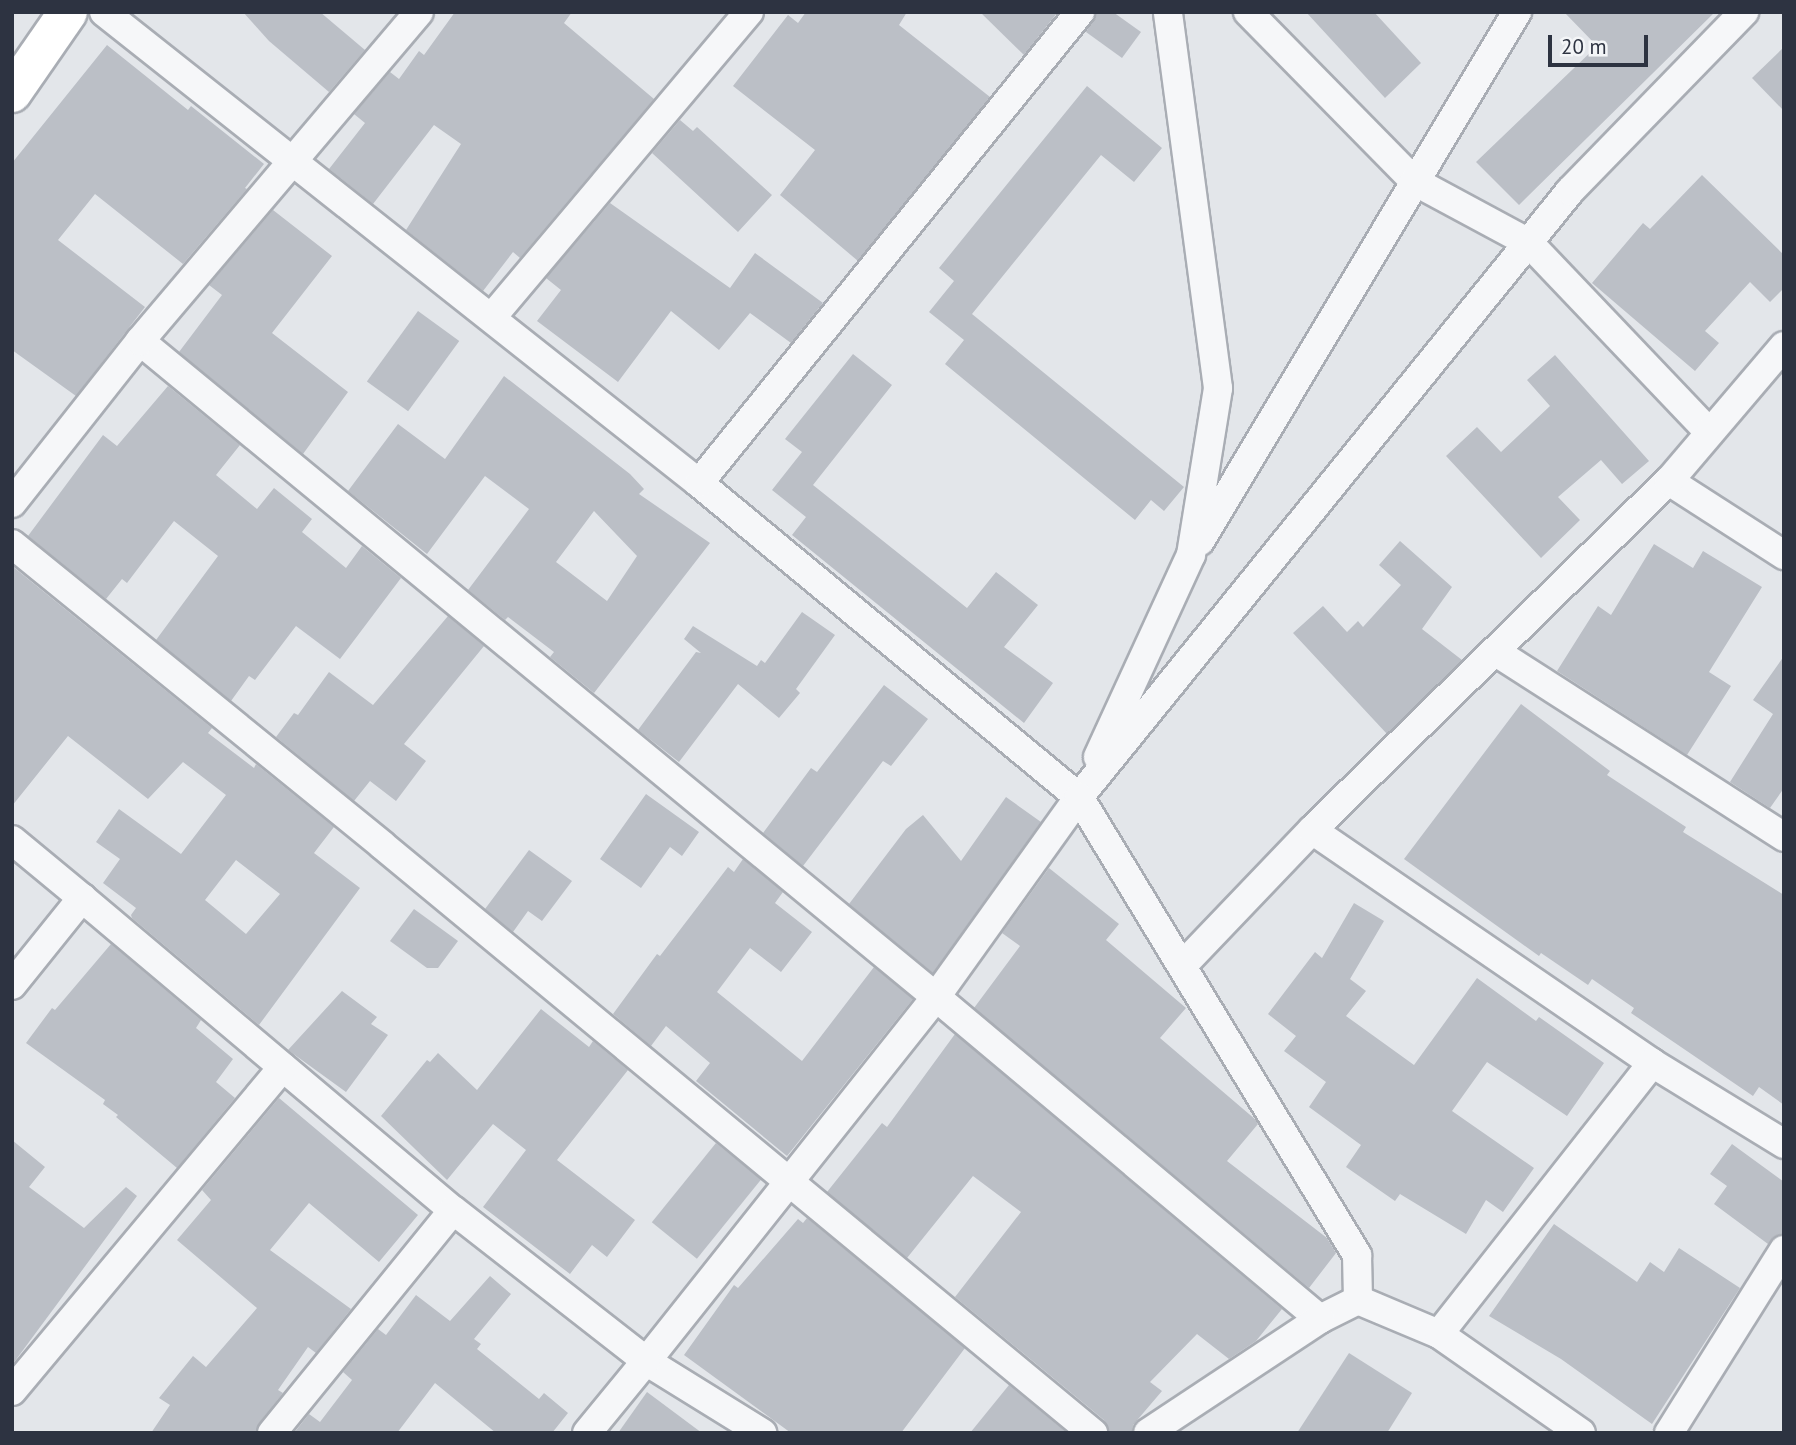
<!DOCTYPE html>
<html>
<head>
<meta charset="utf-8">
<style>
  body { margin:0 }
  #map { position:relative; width:1796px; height:1445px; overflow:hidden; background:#e3e6ea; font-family:"PT Sans",sans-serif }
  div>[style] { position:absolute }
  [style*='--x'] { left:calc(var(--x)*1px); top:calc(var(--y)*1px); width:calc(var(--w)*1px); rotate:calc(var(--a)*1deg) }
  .building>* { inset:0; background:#bbbfc6; transform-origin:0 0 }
  .roads { filter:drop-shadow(2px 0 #a9adb4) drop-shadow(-2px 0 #a9adb4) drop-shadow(0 2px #a9adb4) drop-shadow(0 -2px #a9adb4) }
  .street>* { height:28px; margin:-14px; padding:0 14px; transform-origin:14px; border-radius:14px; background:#f6f7f9 }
  .secondary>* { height:38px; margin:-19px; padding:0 19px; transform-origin:19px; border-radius:19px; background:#fff }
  span { translate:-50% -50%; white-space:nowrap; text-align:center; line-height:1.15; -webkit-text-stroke:5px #f3f5f7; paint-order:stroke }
  .frame { position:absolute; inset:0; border:14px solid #2d3341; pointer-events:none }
  .scale { position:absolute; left:1548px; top:35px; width:100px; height:32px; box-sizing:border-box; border:4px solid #2d3341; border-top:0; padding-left:9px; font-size:21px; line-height:24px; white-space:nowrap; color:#2d3341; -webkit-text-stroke:5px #f3f5f7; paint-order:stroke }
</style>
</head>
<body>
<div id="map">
  <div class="building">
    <div style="clip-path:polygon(243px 12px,320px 12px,365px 50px,329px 92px,269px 41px)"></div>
    <div style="clip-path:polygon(455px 12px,572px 12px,564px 23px,654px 99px,520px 258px,513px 252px,483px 291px,406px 230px,461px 144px,434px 125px,373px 204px,329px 169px,365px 123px,354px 114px,390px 72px,399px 79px,419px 51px,424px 55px)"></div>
    <div style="clip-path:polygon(806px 12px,907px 12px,899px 25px,990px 97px,858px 261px,780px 195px,815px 150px,733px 86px,788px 15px,798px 23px)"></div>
    <div style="clip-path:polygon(980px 12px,1058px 12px,1024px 55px)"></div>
    <div style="clip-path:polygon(1096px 12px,1113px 12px,1141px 32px,1122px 58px,1086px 32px)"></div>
    <div style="clip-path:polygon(1306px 12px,1374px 12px,1421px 63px,1385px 98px)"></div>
    <div style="clip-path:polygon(1564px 12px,1715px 12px,1519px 205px,1476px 162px,1597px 46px)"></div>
    <div style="clip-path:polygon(107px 45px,188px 110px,191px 106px,264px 164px,245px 188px,247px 189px,183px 264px,95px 194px,58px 240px,145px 307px,76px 396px,12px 350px,12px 163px)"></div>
    <div style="clip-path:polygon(1784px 47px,1784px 111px,1752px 78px)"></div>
    <div style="clip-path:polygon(1087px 86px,1162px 148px,1134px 182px,1101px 155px,972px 314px,1184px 487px,1164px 511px,1151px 500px,1135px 520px,945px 364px,964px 340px,929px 312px,954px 281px,939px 268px)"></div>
    <div style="clip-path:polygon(680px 120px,693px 131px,697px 127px,772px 195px,738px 232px,652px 153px)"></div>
    <div style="clip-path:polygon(1702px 175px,1784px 255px,1784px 288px,1770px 302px,1750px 282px,1705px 331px,1719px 343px,1695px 371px,1592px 283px,1643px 223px,1650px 229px)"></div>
    <div style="clip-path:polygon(610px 203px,730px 288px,755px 253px,823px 303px,791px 343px,750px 313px,719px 350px,671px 311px,618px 382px,537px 321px,561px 290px,546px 278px)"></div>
    <div style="clip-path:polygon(273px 210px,332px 256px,272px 333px,348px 392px,303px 454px,179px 352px,222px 295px,209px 285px)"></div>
    <div style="left:418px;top:311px;width:51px;height:87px;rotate:36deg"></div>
    <div style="clip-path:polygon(853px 354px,892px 385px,813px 485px,967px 608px,996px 572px,1038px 605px,1004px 647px,1053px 683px,1024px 723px,792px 535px,806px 517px,772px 490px,802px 452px,785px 439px)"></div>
    <div style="clip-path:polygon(1555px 355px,1649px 461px,1622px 484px,1601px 460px,1558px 497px,1580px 520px,1541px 558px,1446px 456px,1477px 427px,1501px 452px,1550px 406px,1527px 380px)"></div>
    <div style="clip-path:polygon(evenodd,504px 376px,630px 474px,644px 489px,639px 494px,710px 543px,594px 693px,550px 657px,554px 652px,508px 617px,505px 620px,468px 590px,529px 509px,485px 476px,427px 554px,348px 491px,398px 424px,445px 459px,504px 376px,594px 511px,637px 556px,607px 601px,556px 562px,594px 511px)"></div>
    <div style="clip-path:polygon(168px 386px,240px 445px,216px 475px,257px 509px,274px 488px,312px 519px,302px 532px,346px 568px,362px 546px,401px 578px,340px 659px,296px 626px,255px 680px,249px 676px,231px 701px,156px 640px,218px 556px,174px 521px,127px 583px,122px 579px,106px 599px,28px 536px,103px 435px,117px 446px)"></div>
    <div style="clip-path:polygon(1400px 541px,1452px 587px,1422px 629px,1462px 660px,1387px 734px,1293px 633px,1323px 606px,1347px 632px,1358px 621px,1363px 627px,1401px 585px,1379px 565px)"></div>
    <div style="clip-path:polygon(1654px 544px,1693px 568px,1703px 551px,1762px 587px,1709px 672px,1731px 686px,1687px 755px,1557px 671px,1598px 606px,1611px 615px)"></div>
    <div style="clip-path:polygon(evenodd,12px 566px,212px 728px,208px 733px,254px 768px,256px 764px,334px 827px,314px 853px,360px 888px,259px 1025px,132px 918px,131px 915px,136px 908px,103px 883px,120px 859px,96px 842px,119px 809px,181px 854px,226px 795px,183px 762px,148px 799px,68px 736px,12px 806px,12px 566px,236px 860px,280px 894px,246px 934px,205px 900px,236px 860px)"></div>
    <div style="clip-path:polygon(802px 612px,835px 635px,796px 689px,800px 693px,779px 718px,738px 684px,679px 762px,638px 730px,696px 652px,701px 653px,684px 639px,693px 626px,757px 666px,761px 660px,765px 663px)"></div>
    <div style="clip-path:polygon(448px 616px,484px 646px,404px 744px,426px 761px,396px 801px,370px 781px,354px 801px,276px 737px,294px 713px,298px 715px,329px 672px,373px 705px)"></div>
    <div style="clip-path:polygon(1784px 656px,1784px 788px,1770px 808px,1730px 782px,1773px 714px,1753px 700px)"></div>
    <div style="clip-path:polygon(884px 685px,928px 719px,891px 766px,883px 761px,803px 866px,763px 833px,811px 768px,817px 772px)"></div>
    <div style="clip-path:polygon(1521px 704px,1610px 771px,1607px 775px,1686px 827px,1683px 832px,1784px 895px,1784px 1105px,1759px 1087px,1753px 1096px,1631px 1013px,1634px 1008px,1592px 979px,1588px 985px,1541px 953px,1539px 956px,1404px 859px)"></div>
    <div style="clip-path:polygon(646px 794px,699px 832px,682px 856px,670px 847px,641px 888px,600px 859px)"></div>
    <div style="clip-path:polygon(1006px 797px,1041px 822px,933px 973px,849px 904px,906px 829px,923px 815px,961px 861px)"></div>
    <div style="clip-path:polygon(529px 850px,572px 881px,542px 921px,528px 911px,513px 932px,485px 909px)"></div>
    <div style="clip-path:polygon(743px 859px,783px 892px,775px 903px,812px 932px,781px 972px,750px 948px,717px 992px,802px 1061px,874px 967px,913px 999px,787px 1156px,696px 1081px,710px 1063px,666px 1026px,651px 1046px,613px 1014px,657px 954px,660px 956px,728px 867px,734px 872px)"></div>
    <div style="clip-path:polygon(1049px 868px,1119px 924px,1106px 940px,1186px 1008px,1160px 1038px,1256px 1120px,1258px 1124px,1227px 1161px,1327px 1238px,1336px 1253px,1309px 1288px,974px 1008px,1020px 946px,1002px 933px)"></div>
    <div style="clip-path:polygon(1354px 903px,1384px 921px,1350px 979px,1366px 991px,1346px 1016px,1414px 1065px,1477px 978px,1536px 1021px,1539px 1017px,1604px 1063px,1567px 1116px,1487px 1062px,1452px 1111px,1534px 1168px,1503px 1212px,1486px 1200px,1466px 1234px,1400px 1194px,1395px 1201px,1346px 1167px,1361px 1145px,1309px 1107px,1326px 1082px,1284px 1051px,1296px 1036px,1268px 1014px,1315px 952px,1322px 958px)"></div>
    <div style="clip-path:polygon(414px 909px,458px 941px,438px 968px,427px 968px,390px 941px)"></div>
    <div style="clip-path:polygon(111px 944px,201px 1020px,196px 1028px,233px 1059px,216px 1082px,235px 1098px,177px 1168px,116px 1117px,118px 1115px,103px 1104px,105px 1100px,26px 1043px,52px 1008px,55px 1010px)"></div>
    <div style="clip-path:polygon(342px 991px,377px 1017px,371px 1024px,388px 1035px,346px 1092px,288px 1050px)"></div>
    <div style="clip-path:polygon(541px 1009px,589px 1047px,593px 1041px,628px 1070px,557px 1160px,635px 1220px,607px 1257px,592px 1245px,570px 1274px,483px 1207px,526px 1150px,493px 1124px,447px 1180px,381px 1116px,427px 1060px,430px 1062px,438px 1053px,477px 1090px)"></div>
    <div style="clip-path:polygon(955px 1034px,1282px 1309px,1256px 1341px,1229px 1359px,1197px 1334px,1150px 1382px,1162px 1391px,1133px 1425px,1132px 1433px,1109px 1433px,1104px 1420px,955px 1297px,1021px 1212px,973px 1176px,907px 1258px,827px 1192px,882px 1123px,887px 1127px)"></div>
    <div style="clip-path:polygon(279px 1098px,418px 1215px,379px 1262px,309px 1203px,270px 1250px,351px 1309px,316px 1353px,308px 1347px,278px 1390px,283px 1393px,259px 1423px,256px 1433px,151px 1433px,170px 1405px,159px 1398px,193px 1356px,206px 1367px,257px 1308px,177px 1240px,211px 1200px,202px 1190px)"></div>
    <div style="clip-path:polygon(12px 1140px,45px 1167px,29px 1187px,84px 1228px,126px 1187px,137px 1196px,12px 1365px)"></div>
    <div style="left:716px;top:1143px;width:58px;height:102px;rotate:39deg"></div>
    <div style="clip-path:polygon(1732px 1144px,1784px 1182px,1784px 1233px,1776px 1236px,1768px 1244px,1714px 1204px,1727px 1186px,1710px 1174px)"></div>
    <div style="clip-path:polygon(807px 1218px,965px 1348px,901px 1433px,791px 1433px,684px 1355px,734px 1285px,738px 1288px,798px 1219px,803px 1223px)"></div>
    <div style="clip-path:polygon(1554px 1224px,1637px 1282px,1650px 1262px,1664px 1272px,1679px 1248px,1740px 1288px,1652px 1424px,1561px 1359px,1489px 1316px)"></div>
    <div style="clip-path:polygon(490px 1276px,511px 1294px,474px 1339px,481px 1344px,477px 1349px,539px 1399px,544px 1393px,568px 1413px,552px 1433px,496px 1433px,435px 1383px,397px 1433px,294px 1433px,309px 1414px,320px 1422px,352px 1380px,343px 1372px,378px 1329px,386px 1335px,416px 1295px,450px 1321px)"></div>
    <div style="clip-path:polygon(1349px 1353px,1412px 1393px,1387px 1433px,1297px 1433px)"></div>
    <div style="clip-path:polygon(1009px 1385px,1067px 1433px,970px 1433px)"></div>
    <div style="clip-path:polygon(647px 1392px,702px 1433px,618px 1433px)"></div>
  </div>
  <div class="roads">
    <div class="street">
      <div style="--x:104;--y:12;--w:759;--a:38.37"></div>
      <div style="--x:699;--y:483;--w:493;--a:39.6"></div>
      <div style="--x:1079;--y:797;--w:246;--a:125.6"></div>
      <div style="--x:936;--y:997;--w:465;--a:128.5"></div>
      <div style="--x:646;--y:1361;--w:137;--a:31.8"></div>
      <div style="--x:1248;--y:12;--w:237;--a:45.5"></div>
      <div style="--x:1414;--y:181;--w:131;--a:28.3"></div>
      <div style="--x:1529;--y:243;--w:261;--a:46.4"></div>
      <div style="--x:492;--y:317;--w:399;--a:-49.9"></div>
      <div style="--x:140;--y:341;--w:1031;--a:39.49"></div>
      <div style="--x:936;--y:997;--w:501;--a:39.98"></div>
      <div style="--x:1669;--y:481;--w:137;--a:32.8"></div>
      <div style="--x:699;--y:483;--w:606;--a:-51.03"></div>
      <div style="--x:12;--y:503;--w:206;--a:-51.7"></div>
      <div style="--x:140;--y:341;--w:431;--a:-49.7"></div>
      <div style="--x:1200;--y:541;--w:617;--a:-59.07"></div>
      <div style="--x:12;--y:544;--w:477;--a:39.1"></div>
      <div style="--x:382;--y:845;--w:923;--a:39.59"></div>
      <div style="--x:1496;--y:652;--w:342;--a:32.7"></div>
      <div style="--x:1098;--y:757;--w:222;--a:-65.3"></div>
      <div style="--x:1191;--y:555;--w:169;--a:-80.8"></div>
      <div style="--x:1218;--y:388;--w:379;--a:-97.6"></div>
      <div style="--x:1079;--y:797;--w:780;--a:-50.98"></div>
      <div style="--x:1570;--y:191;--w:250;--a:-45.8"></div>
      <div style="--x:1079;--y:797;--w:536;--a:58.74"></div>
      <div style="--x:1357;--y:1255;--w:45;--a:88.7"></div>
      <div style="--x:1358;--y:1300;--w:42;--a:153.4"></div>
      <div style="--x:1320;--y:1319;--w:206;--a:146.5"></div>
      <div style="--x:1312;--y:830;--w:412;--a:34.4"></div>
      <div style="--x:1652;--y:1063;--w:155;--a:31.5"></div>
      <div style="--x:12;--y:840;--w:91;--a:39.6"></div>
      <div style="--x:1182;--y:966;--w:188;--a:-46.3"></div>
      <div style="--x:1312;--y:830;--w:499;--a:-44.4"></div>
      <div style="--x:1669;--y:481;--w:177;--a:-49.6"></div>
      <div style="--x:12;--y:985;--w:112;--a:-51.2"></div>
      <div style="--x:82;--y:898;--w:485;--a:40.1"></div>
      <div style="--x:453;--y:1210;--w:245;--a:38"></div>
      <div style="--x:646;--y:1361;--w:93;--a:129.3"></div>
      <div style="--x:1358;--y:1300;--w:88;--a:22.8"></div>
      <div style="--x:1439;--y:1334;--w:173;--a:34.9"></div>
      <div style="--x:1439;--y:1334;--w:345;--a:-51.8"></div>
      <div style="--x:12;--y:1391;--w:422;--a:-50.1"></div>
      <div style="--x:272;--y:1433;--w:287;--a:-50.9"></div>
      <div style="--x:1669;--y:1433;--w:216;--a:-57.9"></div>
    </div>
    <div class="secondary">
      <div style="--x:12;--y:93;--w:98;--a:-55.3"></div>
    </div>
  </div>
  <div class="frame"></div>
  <div class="scale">20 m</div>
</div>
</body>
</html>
